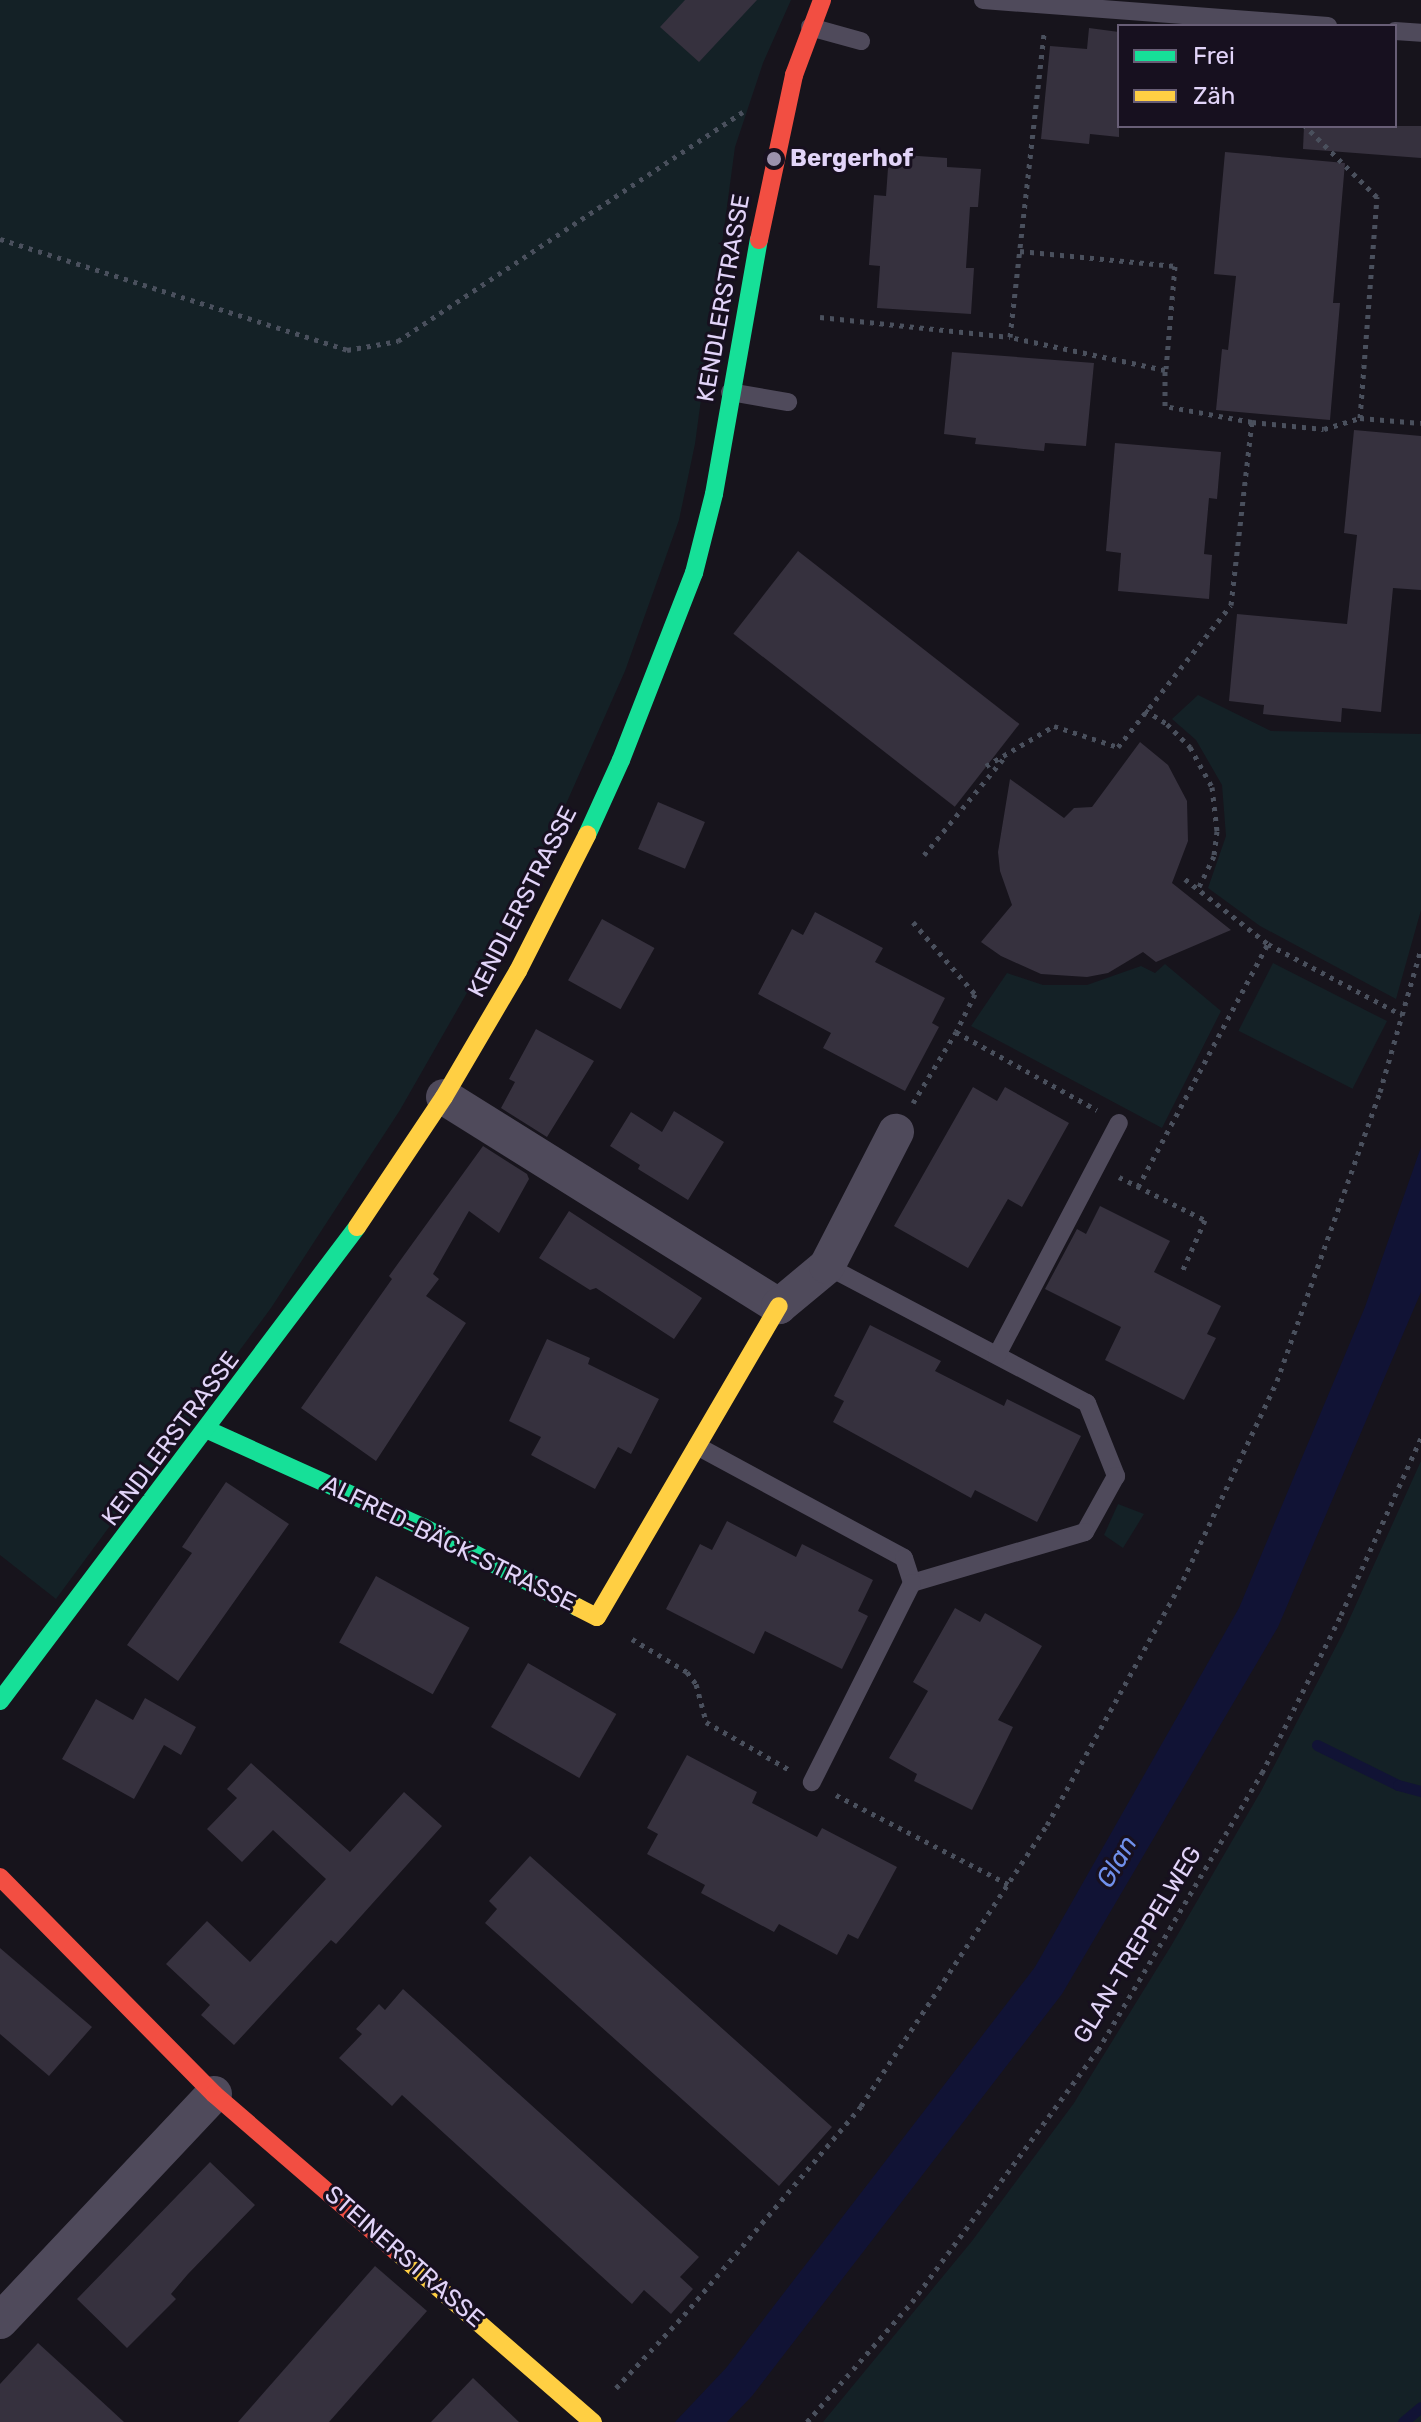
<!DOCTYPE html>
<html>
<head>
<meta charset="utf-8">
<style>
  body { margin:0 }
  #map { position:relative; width:1421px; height:2422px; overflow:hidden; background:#17141c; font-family:Rubik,sans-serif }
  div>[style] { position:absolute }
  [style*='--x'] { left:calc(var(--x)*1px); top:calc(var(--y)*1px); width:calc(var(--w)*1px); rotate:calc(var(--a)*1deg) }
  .green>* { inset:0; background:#142126; transform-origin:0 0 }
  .water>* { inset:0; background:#111335 }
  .stream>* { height:11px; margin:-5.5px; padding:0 5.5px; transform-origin:5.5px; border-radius:5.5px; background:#111335 }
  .building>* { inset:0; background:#36313e; transform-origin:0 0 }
  .path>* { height:5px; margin-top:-2.5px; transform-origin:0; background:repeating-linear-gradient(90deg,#4a505d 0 4px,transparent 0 10px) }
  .lane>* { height:18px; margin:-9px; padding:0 9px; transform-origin:9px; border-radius:9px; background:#4f4a5b }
  .street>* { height:36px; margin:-18px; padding:0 18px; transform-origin:18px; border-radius:18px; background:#4f4a5b }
  .fast>* { height:18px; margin:-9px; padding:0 9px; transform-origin:9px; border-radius:9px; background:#16e098 }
  .slow>* { height:18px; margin:-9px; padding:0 9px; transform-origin:9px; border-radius:9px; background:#ffcf43 }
  .jam>* { height:18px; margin:-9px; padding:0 9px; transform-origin:9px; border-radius:9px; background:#f24e42 }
  .dots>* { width:22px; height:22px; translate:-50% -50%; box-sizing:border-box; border:4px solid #17101f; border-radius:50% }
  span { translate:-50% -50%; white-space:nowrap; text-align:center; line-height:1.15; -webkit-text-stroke:6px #17101f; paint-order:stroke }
  .poi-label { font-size:24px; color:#e2d4f9; font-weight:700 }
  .left { translate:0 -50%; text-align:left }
  .street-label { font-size:24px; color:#e2d4f9 }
  .water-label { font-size:26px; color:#7090eb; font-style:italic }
  .legend { position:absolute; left:1117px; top:24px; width:280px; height:104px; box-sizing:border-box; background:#17101f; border:2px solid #685e76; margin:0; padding:10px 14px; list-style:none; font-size:24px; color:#e2d4f9 }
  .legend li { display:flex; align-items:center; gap:16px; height:40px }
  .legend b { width:40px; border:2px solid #685e76 }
</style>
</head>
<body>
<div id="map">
  <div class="green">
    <div style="clip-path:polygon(0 0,791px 0,763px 63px,735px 147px,695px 444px,679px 520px,625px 671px,562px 813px,480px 970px,400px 1110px,271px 1308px,56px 1599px,0 1555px)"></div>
    <div style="clip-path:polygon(1198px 695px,1271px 731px,1421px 734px,1421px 910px,1396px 999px,1260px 926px,1208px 888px,1226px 836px,1222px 785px,1196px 740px,1172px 719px)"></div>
    <div style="left:1273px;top:963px;width:128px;height:76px;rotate:27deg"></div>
    <div style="clip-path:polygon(1165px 964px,1221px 1011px,1162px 1128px,971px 1026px,1007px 973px,1043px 985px,1087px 985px,1141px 966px,1155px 973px)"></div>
    <div style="clip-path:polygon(1421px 1461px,1421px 2422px,823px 2422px,972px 2241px,1074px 2103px,1171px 1946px,1261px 1791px,1344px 1631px)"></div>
    <div style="clip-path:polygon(1118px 1504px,1144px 1514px,1123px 1548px,1104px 1535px)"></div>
  </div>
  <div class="water">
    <div style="clip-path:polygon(1421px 1147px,1421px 1292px,1278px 1627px,1062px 1994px,752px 2396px,727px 2422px,675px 2422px,726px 2368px,1035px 1967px,1239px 1608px,1365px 1307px)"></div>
  </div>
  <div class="stream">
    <div style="--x:1317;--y:1745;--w:90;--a:26.3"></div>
    <div style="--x:1398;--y:1785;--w:24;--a:15"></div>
    <div style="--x:1403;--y:2422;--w:23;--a:-40"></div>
  </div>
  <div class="building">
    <div style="clip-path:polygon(685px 0,757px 0,699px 62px,660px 27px)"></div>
    <div style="clip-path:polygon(1089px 28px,1119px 32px,1119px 137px,1090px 134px,1089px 144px,1041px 139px,1050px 46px,1087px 49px)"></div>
    <div style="clip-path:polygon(1304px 126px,1421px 126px,1421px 158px,1303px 149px)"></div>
    <div style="clip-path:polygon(1225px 152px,1345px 163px,1333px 303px,1340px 303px,1330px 420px,1216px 410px,1222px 349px,1228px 350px,1236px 276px,1214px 274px)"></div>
    <div style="clip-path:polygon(889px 154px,947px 158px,947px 167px,981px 169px,978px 207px,970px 207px,966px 268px,974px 268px,971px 314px,877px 308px,880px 266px,869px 265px,874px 195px,886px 196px)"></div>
    <div style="clip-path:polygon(952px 352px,1094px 363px,1086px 446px,1045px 443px,1044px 451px,975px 444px,976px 438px,944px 434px)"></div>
    <div style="clip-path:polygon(1354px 430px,1421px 436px,1421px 590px,1393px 588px,1381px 712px,1342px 708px,1341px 722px,1263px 714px,1264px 705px,1229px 701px,1237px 614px,1347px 624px,1357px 535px,1344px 533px)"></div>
    <div style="clip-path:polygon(1115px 443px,1221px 452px,1217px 499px,1209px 498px,1204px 554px,1212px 555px,1209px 599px,1118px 591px,1121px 553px,1106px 551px)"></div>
    <div style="left:798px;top:551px;width:281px;height:105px;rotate:38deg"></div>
    <div style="clip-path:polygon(1140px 742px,1168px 765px,1187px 801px,1188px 841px,1172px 883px,1231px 930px,1156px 962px,1143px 952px,1108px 973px,1087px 977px,1041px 974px,1001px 956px,981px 942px,1012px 905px,1000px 871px,998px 852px,1010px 779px,1064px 818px,1074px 808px,1092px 807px)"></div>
    <div style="left:658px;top:802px;width:51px;height:51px;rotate:23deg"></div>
    <div style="clip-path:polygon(815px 912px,883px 948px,875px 962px,945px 998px,932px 1023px,939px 1027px,905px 1091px,823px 1048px,831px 1033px,758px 994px,792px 929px,803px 935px)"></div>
    <div style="left:602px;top:919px;width:60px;height:70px;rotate:29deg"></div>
    <div style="clip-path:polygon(536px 1029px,594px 1061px,547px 1137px,501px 1108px,515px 1082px,509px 1079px)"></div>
    <div style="clip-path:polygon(973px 1087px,997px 1101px,1005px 1087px,1069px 1123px,1022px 1207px,1008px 1199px,968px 1268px,894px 1226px)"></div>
    <div style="clip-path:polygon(674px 1111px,724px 1142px,688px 1200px,638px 1169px,640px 1165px,610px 1146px,631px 1112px,662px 1132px)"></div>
    <div style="clip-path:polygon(483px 1146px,527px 1174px,529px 1179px,499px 1233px,469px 1211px,433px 1274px,439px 1279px,426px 1296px,466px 1323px,376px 1461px,301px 1408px,392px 1279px,389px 1276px)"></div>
    <div style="clip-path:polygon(1100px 1206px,1170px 1241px,1154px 1272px,1221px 1306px,1207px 1334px,1216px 1338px,1184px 1400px,1105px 1360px,1121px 1327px,1045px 1289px,1077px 1229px,1086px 1234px)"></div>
    <div style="clip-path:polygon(569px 1211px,702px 1298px,674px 1339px,596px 1288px,590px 1290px,539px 1258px)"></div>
    <div style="clip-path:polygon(870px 1325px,941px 1361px,935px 1371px,1004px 1406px,1007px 1399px,1081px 1436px,1037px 1522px,975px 1490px,971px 1498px,833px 1422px,844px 1401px,834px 1396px)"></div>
    <div style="clip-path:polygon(547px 1339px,590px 1358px,588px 1364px,659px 1399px,631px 1454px,618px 1447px,595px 1489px,531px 1455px,541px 1437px,509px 1421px)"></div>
    <div style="clip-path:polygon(226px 1482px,289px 1524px,178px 1681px,127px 1645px,192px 1553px,182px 1547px)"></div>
    <div style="clip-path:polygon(727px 1521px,796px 1557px,802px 1544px,873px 1580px,858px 1611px,868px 1616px,842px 1669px,765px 1631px,754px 1654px,666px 1609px,700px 1544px,712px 1550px)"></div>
    <div style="left:376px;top:1576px;width:107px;height:76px;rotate:29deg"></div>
    <div style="clip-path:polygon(955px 1608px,980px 1622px,985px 1613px,1042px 1646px,998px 1720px,1013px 1727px,972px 1810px,914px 1781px,917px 1774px,889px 1758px,928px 1691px,913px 1682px)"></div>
    <div style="left:528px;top:1663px;width:102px;height:74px;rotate:30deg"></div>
    <div style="clip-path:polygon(145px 1698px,196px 1727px,181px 1755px,164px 1745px,134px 1799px,62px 1759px,96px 1699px,133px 1720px)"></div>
    <div style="clip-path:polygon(687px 1755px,757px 1792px,752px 1803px,817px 1837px,822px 1828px,897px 1867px,858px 1939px,848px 1934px,837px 1955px,779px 1924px,774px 1932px,701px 1893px,705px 1885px,647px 1854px,658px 1834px,647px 1828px)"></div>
    <div style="clip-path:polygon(251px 1763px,350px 1852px,404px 1792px,442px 1826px,336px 1944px,331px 1940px,234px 2045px,201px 2015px,210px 2005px,166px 1964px,207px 1921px,250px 1962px,326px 1879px,273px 1830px,242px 1862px,207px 1829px,237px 1798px,227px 1789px)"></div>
    <div style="clip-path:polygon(530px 1856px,832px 2127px,779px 2186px,485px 1923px,497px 1909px,489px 1901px)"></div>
    <div style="clip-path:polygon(0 1948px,92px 2027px,49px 2076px,0 2034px)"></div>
    <div style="clip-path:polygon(403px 1989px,699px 2257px,680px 2277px,693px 2289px,671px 2314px,644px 2290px,632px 2304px,402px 2095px,392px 2106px,339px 2058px,362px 2034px,356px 2029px,379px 2004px,385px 2010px)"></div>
    <div style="clip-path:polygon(210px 2162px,255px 2205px,188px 2274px,171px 2294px,176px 2299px,127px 2348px,77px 2299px)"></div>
    <div style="clip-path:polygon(375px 2266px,427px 2311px,329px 2422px,238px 2422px)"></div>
    <div style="clip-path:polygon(38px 2343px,85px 2386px,124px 2422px,0 2422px,0 2384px)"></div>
    <div style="clip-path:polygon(473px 2378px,519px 2422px,431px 2422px)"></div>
  </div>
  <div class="path">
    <div style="--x:0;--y:239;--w:364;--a:17.7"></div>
    <div style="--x:347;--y:350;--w:52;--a:-10"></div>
    <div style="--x:398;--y:341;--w:414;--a:-33.6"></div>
    <div style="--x:1020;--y:251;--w:156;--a:5.5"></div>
    <div style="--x:1175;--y:266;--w:103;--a:95"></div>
    <div style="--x:820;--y:317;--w:191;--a:6"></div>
    <div style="--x:1360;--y:418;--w:61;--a:4.7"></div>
    <div style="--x:1252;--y:422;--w:72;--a:5.6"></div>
    <div style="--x:1324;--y:429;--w:38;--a:-17"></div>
    <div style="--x:1360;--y:418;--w:222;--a:-85.6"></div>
    <div style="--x:1377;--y:197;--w:101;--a:-135.4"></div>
    <div style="--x:1145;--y:710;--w:26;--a:32"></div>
    <div style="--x:1167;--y:724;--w:33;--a:45"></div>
    <div style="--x:1190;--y:747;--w:46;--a:61.2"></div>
    <div style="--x:1212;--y:787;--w:44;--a:83.5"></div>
    <div style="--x:1217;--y:831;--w:25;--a:97"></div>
    <div style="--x:1214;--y:856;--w:37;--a:116"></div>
    <div style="--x:986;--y:766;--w:79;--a:-30.5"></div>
    <div style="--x:1054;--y:726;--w:67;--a:18.2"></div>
    <div style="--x:1118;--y:747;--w:181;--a:-51.5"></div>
    <div style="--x:1231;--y:605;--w:184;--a:-83.5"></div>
    <div style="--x:1252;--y:422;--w:88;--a:-169.6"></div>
    <div style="--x:1165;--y:406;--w:36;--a:-90"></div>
    <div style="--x:1165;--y:370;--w:158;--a:-168"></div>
    <div style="--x:1010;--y:337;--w:305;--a:-83.6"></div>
    <div style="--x:924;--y:855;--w:126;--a:-50.5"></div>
    <div style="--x:1185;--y:879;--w:105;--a:38.1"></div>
    <div style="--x:1268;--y:944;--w:152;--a:27.9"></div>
    <div style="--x:913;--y:922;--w:95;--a:49.3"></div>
    <div style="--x:975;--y:994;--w:42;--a:116.6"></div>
    <div style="--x:956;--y:1032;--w:161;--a:29"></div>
    <div style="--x:913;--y:1103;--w:83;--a:-58.8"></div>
    <div style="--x:1119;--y:1177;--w:96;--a:26.6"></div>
    <div style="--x:1205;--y:1220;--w:59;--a:114"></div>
    <div style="--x:1138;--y:1187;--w:276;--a:-61.9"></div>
    <div style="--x:632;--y:1639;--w:64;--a:31"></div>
    <div style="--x:687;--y:1672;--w:15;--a:53"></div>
    <div style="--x:696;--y:1684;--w:39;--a:75"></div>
    <div style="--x:706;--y:1722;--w:95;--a:29.8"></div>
    <div style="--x:836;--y:1795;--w:194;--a:27.4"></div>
    <div style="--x:616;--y:2388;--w:100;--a:-47"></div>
    <div style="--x:684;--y:2315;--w:274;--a:-49.7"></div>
    <div style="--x:861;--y:2106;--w:337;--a:-56.5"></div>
    <div style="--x:1047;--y:1825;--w:280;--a:-61"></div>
    <div style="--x:1183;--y:1580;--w:220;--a:-64.7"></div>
    <div style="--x:1277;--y:1381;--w:307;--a:-70.4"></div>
    <div style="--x:1380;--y:1092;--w:149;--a:-74"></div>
    <div style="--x:807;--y:2422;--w:159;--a:-48.8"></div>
    <div style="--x:912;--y:2302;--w:313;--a:-53.6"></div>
    <div style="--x:1098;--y:2050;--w:322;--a:-59.4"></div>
    <div style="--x:1262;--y:1773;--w:177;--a:-63.4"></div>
    <div style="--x:1341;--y:1615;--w:194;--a:-65.7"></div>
  </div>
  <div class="lane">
    <div style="--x:983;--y:0;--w:346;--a:4.3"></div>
    <div style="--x:810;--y:27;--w:53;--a:15.4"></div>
    <div style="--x:1395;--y:31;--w:26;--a:4"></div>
    <div style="--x:730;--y:392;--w:59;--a:9.8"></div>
    <div style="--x:827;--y:1266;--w:294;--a:27.8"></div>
    <div style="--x:1087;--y:1403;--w:79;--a:68.3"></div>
    <div style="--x:1116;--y:1476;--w:64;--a:119"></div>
    <div style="--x:1085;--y:1532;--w:180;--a:163.6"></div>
    <div style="--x:997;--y:1355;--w:262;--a:-62.3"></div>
    <div style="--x:697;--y:1446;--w:235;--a:28.4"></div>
    <div style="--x:904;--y:1558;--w:26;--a:72"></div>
    <div style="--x:912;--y:1583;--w:223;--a:116.7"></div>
  </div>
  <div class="street">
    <div style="--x:444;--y:1097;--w:395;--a:32"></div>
    <div style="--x:779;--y:1306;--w:62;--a:-39.8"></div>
    <div style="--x:827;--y:1266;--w:151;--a:-62.8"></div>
    <div style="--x:0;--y:2321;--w:312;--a:-46.7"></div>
  </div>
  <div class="fast">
    <div style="--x:587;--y:835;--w:82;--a:-65.6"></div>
    <div style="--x:621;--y:760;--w:201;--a:-68.7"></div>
    <div style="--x:694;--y:573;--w:81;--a:-75.8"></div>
    <div style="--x:714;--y:494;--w:258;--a:-80"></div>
    <div style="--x:208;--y:1430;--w:236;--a:24.3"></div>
    <div style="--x:423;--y:1527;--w:174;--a:27.5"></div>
    <div style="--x:0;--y:1701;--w:593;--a:-53.01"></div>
  </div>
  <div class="slow">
    <div style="--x:357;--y:1227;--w:156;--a:-56.2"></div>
    <div style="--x:444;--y:1097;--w:146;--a:-59.6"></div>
    <div style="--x:518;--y:971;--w:153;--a:-63.1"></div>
    <div style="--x:577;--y:1607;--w:22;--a:27"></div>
    <div style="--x:597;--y:1617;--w:360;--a:-59.7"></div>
    <div style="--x:396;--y:2251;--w:261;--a:41"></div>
  </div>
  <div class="jam">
    <div style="--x:759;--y:240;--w:169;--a:-78"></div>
    <div style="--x:794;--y:75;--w:80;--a:-69.5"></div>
    <div style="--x:0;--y:1877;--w:305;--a:45.4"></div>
    <div style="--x:214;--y:2094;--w:240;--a:40.8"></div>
  </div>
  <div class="dots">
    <div style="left:774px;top:159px;background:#9b91ac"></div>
  </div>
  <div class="poi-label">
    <span class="left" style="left:790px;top:159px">Bergerhof</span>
  </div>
  <div class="street-label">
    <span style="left:724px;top:298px;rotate:-80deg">KENDLERSTRASSE</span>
    <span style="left:523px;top:902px;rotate:-63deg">KENDLERSTRASSE</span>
    <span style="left:171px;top:1439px;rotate:-53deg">KENDLERSTRASSE</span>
    <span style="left:449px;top:1544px;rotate:26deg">ALFRED-BÄCK-STRASSE</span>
    <span style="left:1138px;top:1945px;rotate:-59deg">GLAN-TREPPELWEG</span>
    <span style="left:404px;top:2257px;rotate:41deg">STEINERSTRASSE</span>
  </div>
  <div class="water-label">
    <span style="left:1117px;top:1862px;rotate:-60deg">Glan</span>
  </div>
  <ul class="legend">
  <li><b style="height:10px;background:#16e098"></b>Frei</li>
  <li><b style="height:10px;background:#ffcf43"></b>Zäh</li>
  </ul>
</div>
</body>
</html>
